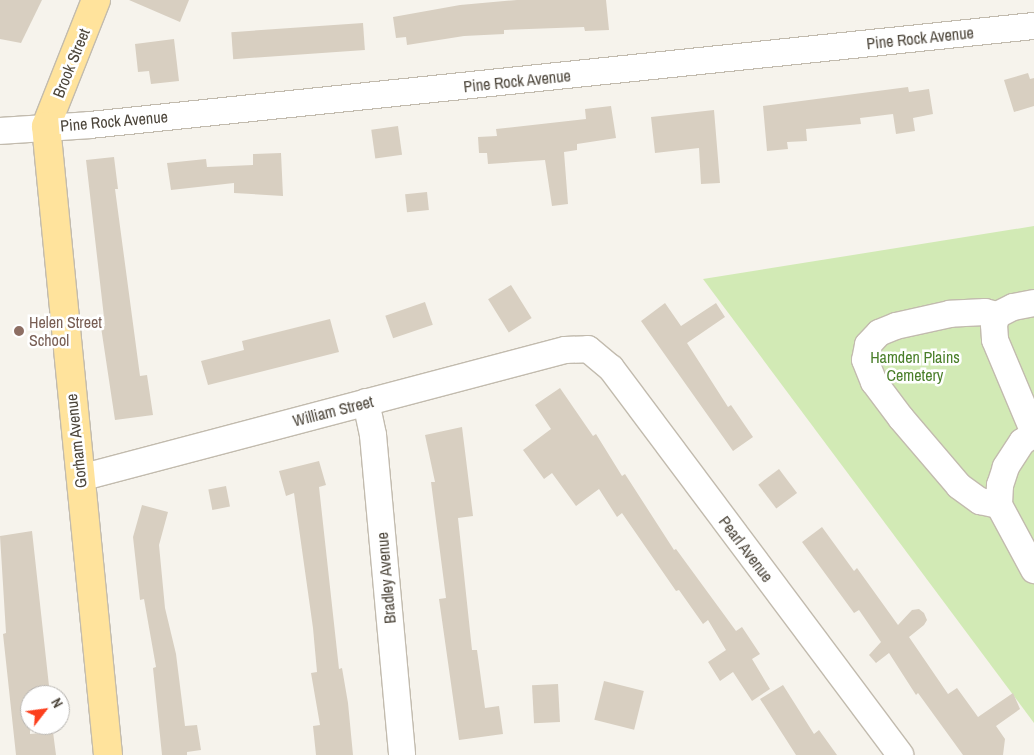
<!DOCTYPE html>
<html>
<head>
<meta charset="utf-8">
<style>
  body { margin:0 }
  #map { position:relative; width:1034px; height:755px; overflow:hidden; background:#f6f3ec; font-family:"Archivo Narrow",sans-serif }
  div>[style] { position:absolute }
  [style*='--x'] { left:calc(var(--x)*1px); top:calc(var(--y)*1px); width:calc(var(--w)*1px); rotate:calc(var(--a)*1deg) }
  .green>* { inset:0; background:#d2eab5 }
  .building>* { inset:0; background:#d8cfc1; transform-origin:0 0 }
  .roads { filter:drop-shadow(1px 0 #c2bbae) drop-shadow(-1px 0 #c2bbae) drop-shadow(0 1px #c2bbae) drop-shadow(0 -1px #c2bbae) }
  .minor>* { height:26px; margin:-13px; padding:0 13px; transform-origin:13px; border-radius:13px; background:#fff }
  .major>* { height:28px; margin:-14px; padding:0 14px; transform-origin:14px; border-radius:14px; background:#ffe39c }
  .dots>* { width:14px; height:14px; translate:-50% -50%; box-sizing:border-box; border:2px solid #fff; border-radius:50% }
  span { translate:-50% -50%; white-space:nowrap; text-align:center; line-height:1.15; -webkit-text-stroke:5px #fff; paint-order:stroke }
  .street-label { font-size:16px; color:#4b4439 }
  .education-label { font-size:16px; color:#785e54 }
  .left { translate:0 -50%; text-align:left }
  .park-label { font-size:16px; color:#4a7f2a }
  .north { position:absolute; left:20px; top:685px; width:50px; height:50px; box-sizing:border-box; background:#fff; border:1px solid #b7b4b0; border-radius:50%; rotate:60deg; font-size:14px; font-weight:700; line-height:20px; text-align:center; color:#4b4439 }
  .north::after { content:''; display:block; margin:auto; width:18px; height:22px; background:#fc3f1d; clip-path:polygon(50% 0,100% 100%,50% 72%,0 100%) }
</style>
</head>
<body>
<div id="map">
  <div class="green">
    <div style="clip-path:polygon(1034px 226px,1034px 723px,703px 279px)"></div>
  </div>
  <div class="building">
    <div style="clip-path:polygon(0 0,42px 0,21px 43px,0 39px)"></div>
    <div style="clip-path:polygon(129px 0,189px 0,180px 22px)"></div>
    <div style="clip-path:polygon(517px 0,606px 0,609px 30px,585px 31px,584px 27px,504px 30px,504px 34px,464px 36px,407px 45px,406px 37px,396px 38px,393px 17px,460px 5px)"></div>
    <div style="left:363px;top:23px;width:27px;height:132px;rotate:86deg"></div>
    <div style="clip-path:polygon(174px 39px,179px 81px,151px 84px,149px 71px,138px 72px,135px 44px)"></div>
    <div style="clip-path:polygon(1028px 73px,1030px 79px,1034px 78px,1034px 106px,1014px 112px,1004px 80px)"></div>
    <div style="clip-path:polygon(908px 87px,909px 92px,929px 89px,933px 114px,913px 118px,915px 131px,896px 134px,893px 114px,860px 118px,861px 124px,806px 129px,807px 141px,787px 142px,788px 149px,767px 151px,763px 106px)"></div>
    <div style="clip-path:polygon(611px 106px,616px 138px,577px 144px,577px 150px,564px 152px,568px 204px,552px 206px,545px 160px,488px 164px,487px 153px,479px 153px,478px 137px,497px 136px,496px 129px,586px 119px,585px 109px)"></div>
    <div style="clip-path:polygon(714px 110px,720px 183px,701px 184px,699px 148px,655px 153px,651px 117px)"></div>
    <div style="left:398px;top:126px;width:29px;height:27px;rotate:82deg"></div>
    <div style="clip-path:polygon(281px 153px,283px 196px,234px 193px,234px 183px,171px 190px,167px 163px,206px 159px,207px 167px,253px 165px,253px 154px)"></div>
    <div style="clip-path:polygon(114px 157px,118px 189px,115px 189px,140px 376px,147px 375px,153px 415px,115px 420px,101px 327px,105px 326px,86px 160px)"></div>
    <div style="left:427px;top:192px;width:18px;height:22px;rotate:84deg"></div>
    <div style="left:511px;top:285px;width:39px;height:27px;rotate:58deg"></div>
    <div style="left:425px;top:302px;width:24px;height:42px;rotate:71deg"></div>
    <div style="clip-path:polygon(665px 303px,681px 326px,716px 303px,725px 317px,687px 343px,728px 407px,731px 405px,753px 437px,733px 451px,641px 321px)"></div>
    <div style="clip-path:polygon(330px 319px,339px 352px,208px 385px,201px 361px,244px 350px,242px 341px)"></div>
    <div style="clip-path:polygon(560px 388px,593px 436px,596px 434px,622px 476px,625px 474px,674px 550px,676px 549px,736px 631px,742px 627px,760px 654px,752px 659px,770px 689px,752px 701px,733px 672px,720px 681px,708px 662px,726px 650px,708px 620px,703px 624px,679px 590px,676px 591px,622px 513px,617px 517px,599px 489px,576px 506px,552px 473px,544px 479px,523px 450px,551px 429px,535px 405px)"></div>
    <div style="clip-path:polygon(462px 427px,473px 516px,458px 518px,472px 650px,477px 650px,485px 708px,499px 706px,503px 734px,459px 740px,439px 599px,446px 598px,431px 482px,435px 482px,425px 435px)"></div>
    <div style="clip-path:polygon(319px 461px,326px 485px,319px 487px,339px 669px,342px 668px,348px 703px,353px 755px,316px 755px,313px 726px,320px 725px,311px 673px,317px 672px,313px 628px,294px 493px,286px 496px,279px 471px)"></div>
    <div style="left:779px;top:469px;width:30px;height:26px;rotate:53deg"></div>
    <div style="left:226px;top:486px;width:21px;height:18px;rotate:79deg"></div>
    <div style="clip-path:polygon(142px 505px,168px 512px,159px 545px,165px 608px,176px 654px,185px 726px,197px 725px,201px 750px,187px 752px,187px 755px,162px 755px,153px 668px,156px 667px,144px 599px,140px 600px,133px 537px)"></div>
    <div style="clip-path:polygon(822px 527px,854px 571px,857px 568px,898px 625px,912px 610px,919px 609px,924px 613px,927px 620px,924px 625px,909px 637px,948px 694px,957px 688px,978px 717px,1013px 693px,1020px 709px,996px 726px,1005px 739px,1003px 755px,963px 755px,918px 693px,916px 695px,889px 653px,876px 663px,869px 655px,881px 642px,859px 610px,854px 613px,802px 542px)"></div>
    <div style="clip-path:polygon(32px 531px,50px 695px,30px 695px,30px 734px,53px 732px,56px 755px,16px 755px,3px 634px,6px 633px,0 536px)"></div>
    <div style="left:604px;top:681px;width:41px;height:40px;rotate:14deg"></div>
    <div style="left:558px;top:684px;width:38px;height:26px;rotate:87deg"></div>
    <div style="clip-path:polygon(783px 685px,814px 734px,819px 730px,837px 755px,796px 755px,760px 699px)"></div>
  </div>
  <div class="roads">
    <div class="minor">
      <div style="--x:0;--y:131;--w:90;--a:-3.8"></div>
      <div style="--x:90;--y:125;--w:949;--a:-5.99"></div>
      <div style="--x:1034;--y:303;--w:21;--a:169"></div>
      <div style="--x:1013;--y:307;--w:18;--a:153"></div>
      <div style="--x:997;--y:315;--w:10;--a:107"></div>
      <div style="--x:994;--y:325;--w:15;--a:86"></div>
      <div style="--x:995;--y:340;--w:101;--a:67.2"></div>
      <div style="--x:997;--y:315;--w:12;--a:-166"></div>
      <div style="--x:985;--y:312;--w:35;--a:177"></div>
      <div style="--x:950;--y:314;--w:55;--a:167.5"></div>
      <div style="--x:896;--y:326;--w:18;--a:158"></div>
      <div style="--x:879;--y:333;--w:16;--a:133"></div>
      <div style="--x:868;--y:345;--w:15;--a:101"></div>
      <div style="--x:865;--y:360;--w:24;--a:68"></div>
      <div style="--x:874;--y:382;--w:45;--a:53.1"></div>
      <div style="--x:901;--y:418;--w:89;--a:49.5"></div>
      <div style="--x:959;--y:486;--w:26;--a:36"></div>
      <div style="--x:980;--y:501;--w:19;--a:12"></div>
      <div style="--x:366;--y:402;--w:34;--a:78"></div>
      <div style="--x:373;--y:435;--w:321;--a:84.8"></div>
      <div style="--x:1034;--y:434;--w:14;--a:146"></div>
      <div style="--x:1022;--y:442;--w:30;--a:123"></div>
      <div style="--x:1006;--y:467;--w:19;--a:108"></div>
      <div style="--x:1000;--y:485;--w:20;--a:93"></div>
      <div style="--x:999;--y:505;--w:74;--a:61.7"></div>
      <div style="--x:80;--y:478;--w:502;--a:-14.78"></div>
      <div style="--x:565;--y:350;--w:23;--a:-2"></div>
      <div style="--x:588;--y:349;--w:30;--a:40"></div>
      <div style="--x:611;--y:368;--w:483;--a:53.2"></div>
    </div>
    <div class="major">
      <div style="--x:96;--y:0;--w:136;--a:111.6"></div>
      <div style="--x:46;--y:126;--w:632;--a:84.37"></div>
    </div>
  </div>
  <div class="dots">
    <div style="left:19px;top:331px;background:#8d6e63"></div>
  </div>
  <div class="street-label">
    <span style="left:920px;top:38px;rotate:-6deg">Pine Rock Avenue</span>
    <span style="left:71px;top:63px;rotate:-68deg">Brook Street</span>
    <span style="left:517px;top:81px;rotate:-6deg">Pine Rock Avenue</span>
    <span style="left:114px;top:121px;rotate:-5deg">Pine Rock Avenue</span>
    <span style="left:333px;top:411px;rotate:-14deg">William Street</span>
    <span style="left:76px;top:441px;rotate:-96deg">Gorham Avenue</span>
    <span style="left:746px;top:549px;rotate:53deg">Pearl Avenue</span>
    <span style="left:386px;top:578px;rotate:-95deg">Bradley Avenue</span>
  </div>
  <div class="education-label">
    <span class="left" style="left:29px;top:331px">Helen Street<br>School</span>
  </div>
  <div class="park-label">
    <span style="left:915px;top:366px">Hamden Plains<br>Cemetery</span>
  </div>
  <div class="north">N</div>
</div>
</body>
</html>
